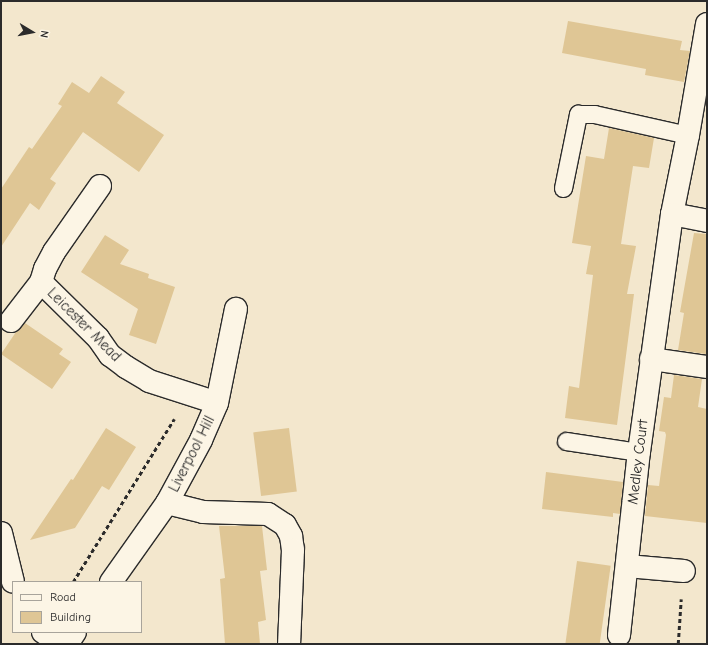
<!DOCTYPE html>
<html>
<head>
<meta charset="utf-8">
<style>
  body { margin:0 }
  #map { position:relative; width:708px; height:645px; overflow:hidden; background:#f3e7cd; font-family:"Comic Neue",sans-serif }
  div>[style] { position:absolute }
  [style*='--x'] { left:calc(var(--x)*1px); top:calc(var(--y)*1px); width:calc(var(--w)*1px); rotate:calc(var(--a)*1deg) }
  .building>* { inset:0; background:#dfc695; transform-origin:0 0 }
  .path>* { height:2.5px; margin-top:-1.25px; transform-origin:0; background:repeating-linear-gradient(90deg,#2b2b2b 0 4px,transparent 0 7px) }
  .roads { filter:drop-shadow(1px 0 #2b2b2b) drop-shadow(-1px 0 #2b2b2b) drop-shadow(0 1px #2b2b2b) drop-shadow(0 -1px #2b2b2b) }
  .lane>* { height:17px; margin:-8.5px; padding:0 8.5px; transform-origin:8.5px; border-radius:8.5px; background:#fcf5e5 }
  .street>* { height:22px; margin:-11px; padding:0 11px; transform-origin:11px; border-radius:11px; background:#fcf5e5 }
  span { translate:-50% -50%; white-space:nowrap; text-align:center; line-height:1.15; -webkit-text-stroke:4px #fcf5e5; paint-order:stroke }
  .street-label { font-size:15px; color:#2b2b2b }
  .frame { position:absolute; inset:0; border:2px solid #2b2b2b; pointer-events:none }
  .legend { position:absolute; left:12px; top:581px; width:130px; height:52px; box-sizing:border-box; background:#fcf5e5; border:1px solid #a8a49b; margin:0; padding:5px 7px; list-style:none; font-size:12px; color:#2b2b2b }
  .legend li { display:flex; align-items:center; gap:8px; height:20px }
  .legend b { width:20px; border:1px solid #a8a49b }
  .north { position:absolute; left:12px; top:12px; width:40px; height:40px; -webkit-text-stroke:3px #fcf5e5; paint-order:stroke; rotate:100deg; font-size:11px; font-weight:700; line-height:16px; text-align:center; color:#2b2b2b }
  .north::after { content:''; display:block; margin:auto; width:14px; height:18px; background:#2b2b2b; clip-path:polygon(50% 0,100% 100%,50% 72%,0 100%) }
</style>
</head>
<body>
<div id="map">
  <div class="building">
    <div style="clip-path:polygon(568px 21px,682px 41px,680px 50px,690px 51px,684px 82px,645px 75px,646px 69px,562px 53px)"></div>
    <div style="clip-path:polygon(101px 76px,125px 92px,117px 103px,164px 135px,139px 172px,83px 132px,50px 179px,56px 183px,39px 210px,30px 203px,1px 247px,1px 189px,29px 147px,32px 149px,62px 106px,58px 104px,72px 82px,89px 93px)"></div>
    <div style="clip-path:polygon(609px 128px,654px 138px,649px 168px,633px 166px,621px 244px,636px 246px,627px 294px,634px 294px,617px 425px,565px 418px,569px 386px,579px 388px,593px 275px,586px 274px,591px 246px,572px 243px,586px 156px,604px 159px)"></div>
    <div style="clip-path:polygon(694px 233px,707px 234px,706px 354px,678px 350px,684px 313px,680px 312px)"></div>
    <div style="clip-path:polygon(105px 235px,129px 250px,120px 264px,149px 274px,148px 278px,175px 287px,156px 344px,129px 335px,138px 309px,81px 272px)"></div>
    <div style="clip-path:polygon(25px 323px,63px 349px,59px 354px,71px 362px,52px 389px,1px 354px,16px 332px)"></div>
    <div style="clip-path:polygon(674px 375px,702px 379px,698px 407px,707px 409px,707px 523px,645px 516px,648px 485px,659px 486px,666px 435px,665px 432px,659px 431px,664px 397px,671px 398px)"></div>
    <div style="clip-path:polygon(106px 428px,136px 447px,109px 490px,102px 486px,75px 528px,30px 540px,71px 479px,73px 480px)"></div>
    <div style="left:289px;top:428px;width:64px;height:36px;rotate:83deg"></div>
    <div style="clip-path:polygon(546px 472px,623px 482px,620px 514px,613px 513px,613px 517px,542px 509px)"></div>
    <div style="clip-path:polygon(219px 526px,262px 526px,267px 570px,260px 571px,266px 620px,258px 622px,260px 644px,225px 644px,220px 579px,225px 578px)"></div>
    <div style="left:577px;top:561px;width:34px;height:84px;rotate:8deg"></div>
  </div>
  <div class="path">
    <div style="--x:73;--y:582;--w:192;--a:-58.2"></div>
    <div style="--x:678;--y:644;--w:45;--a:-86.2"></div>
  </div>
  <div class="roads">
    <div class="lane">
      <div style="--x:563;--y:188;--w:76;--a:-78.5"></div>
      <div style="--x:578;--y:114;--w:16;--a:0"></div>
      <div style="--x:594;--y:114;--w:96;--a:12.6"></div>
      <div style="--x:566;--y:441;--w:74;--a:8.6"></div>
    </div>
    <div class="street">
      <div style="--x:707;--y:24;--w:113;--a:99.7"></div>
      <div style="--x:688;--y:135;--w:81;--a:101.4"></div>
      <div style="--x:672;--y:214;--w:36;--a:11"></div>
      <div style="--x:100;--y:186;--w:80;--a:124.9"></div>
      <div style="--x:54;--y:252;--w:19;--a:118"></div>
      <div style="--x:45;--y:269;--w:14;--a:107"></div>
      <div style="--x:41;--y:282;--w:80;--a:44.5"></div>
      <div style="--x:98;--y:338;--w:21;--a:55"></div>
      <div style="--x:110;--y:355;--w:20;--a:37"></div>
      <div style="--x:126;--y:367;--w:27;--a:31"></div>
      <div style="--x:149;--y:381;--w:71;--a:17.9"></div>
      <div style="--x:11;--y:321;--w:49;--a:-52.4"></div>
      <div style="--x:651;--y:359;--w:57;--a:8.1"></div>
      <div style="--x:167;--y:503;--w:37;--a:14"></div>
      <div style="--x:203;--y:512;--w:65;--a:1.8"></div>
      <div style="--x:268;--y:514;--w:20;--a:33"></div>
      <div style="--x:285;--y:525;--w:13;--a:61"></div>
      <div style="--x:291;--y:536;--w:14;--a:82"></div>
      <div style="--x:293;--y:550;--w:94;--a:92.4"></div>
      <div style="--x:1;--y:533;--w:50;--a:76.2"></div>
      <div style="--x:627;--y:566;--w:57;--a:5"></div>
      <div style="--x:111;--y:582;--w:97;--a:-54.7"></div>
      <div style="--x:167;--y:503;--w:72;--a:-61.6"></div>
      <div style="--x:201;--y:440;--w:40;--a:-66.6"></div>
      <div style="--x:217;--y:403;--w:96;--a:-78.6"></div>
      <div style="--x:43;--y:632;--w:21;--a:35"></div>
      <div style="--x:619;--y:635;--w:184;--a:-83.8"></div>
      <div style="--x:639;--y:452;--w:240;--a:-82.1"></div>
      <div style="--x:67;--y:644;--w:14;--a:-56"></div>
    </div>
  </div>
  <div class="street-label">
    <span style="left:84px;top:325px;rotate:45deg">Leicester Mead</span>
    <span style="left:192px;top:454px;rotate:-63deg">Liverpool Hill</span>
    <span style="left:638px;top:462px;rotate:-83deg">Medley Court</span>
  </div>
  <div class="frame"></div>
  <ul class="legend">
  <li><b style="height:5px;background:#fcf5e5"></b>Road</li>
  <li><b style="height:11px;background:#dfc695"></b>Building</li>
  </ul>
  <div class="north">N</div>
</div>
</body>
</html>
